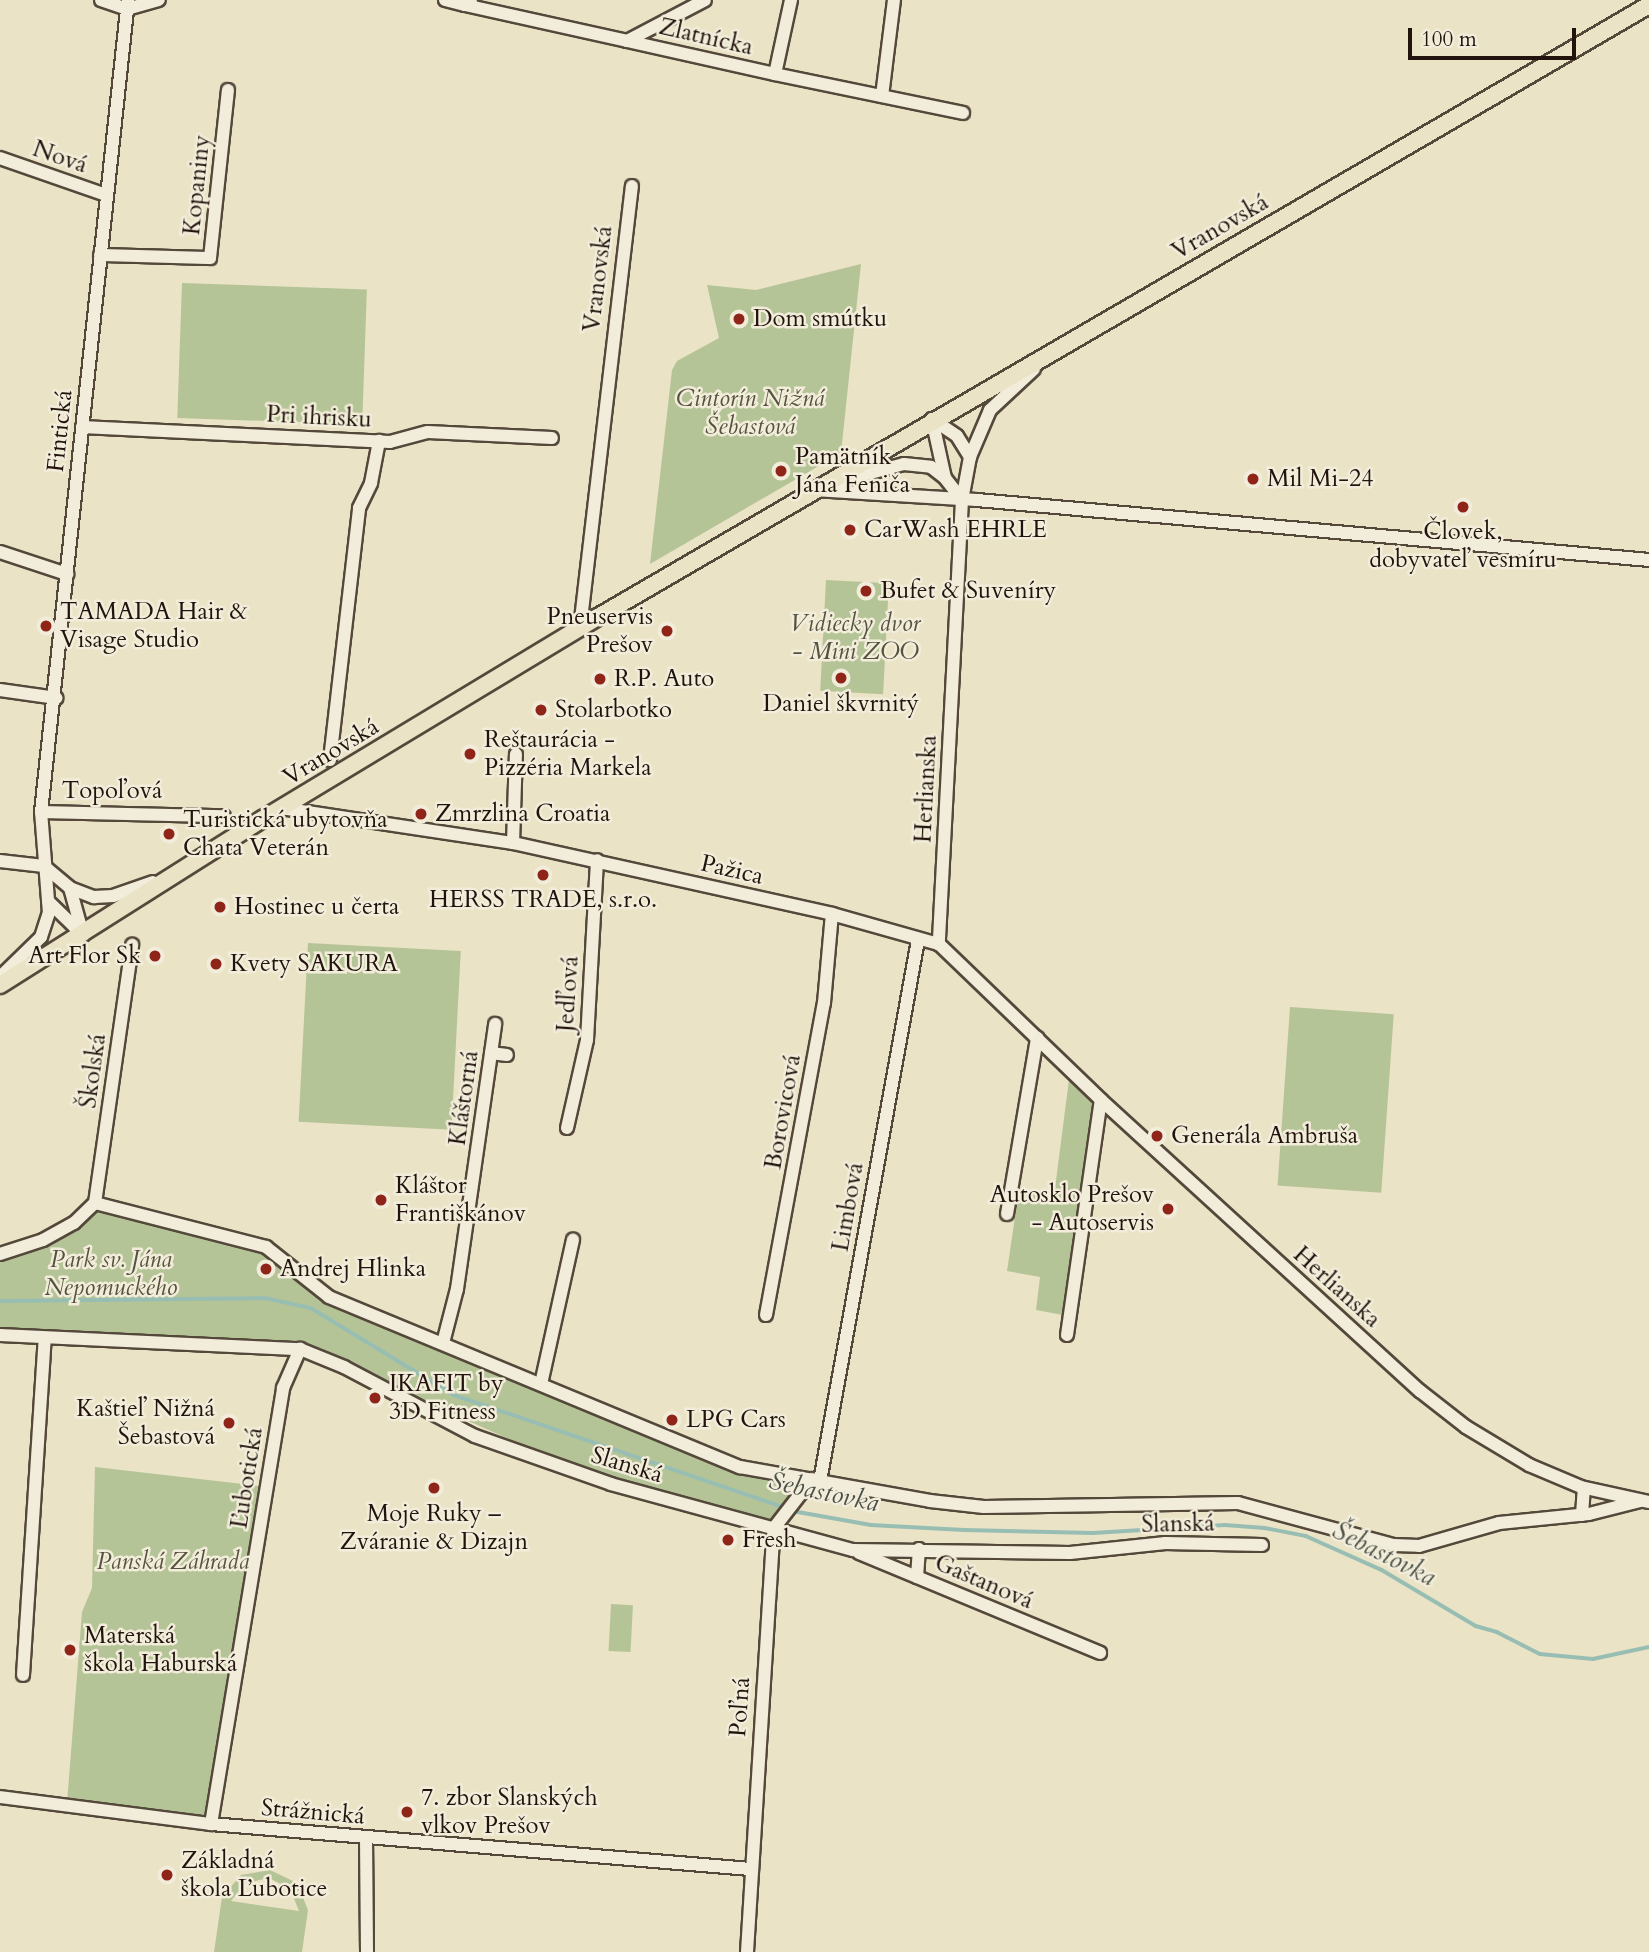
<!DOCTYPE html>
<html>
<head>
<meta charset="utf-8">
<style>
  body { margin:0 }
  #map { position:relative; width:1649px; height:1952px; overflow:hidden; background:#ebe3c6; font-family:Cardo,serif }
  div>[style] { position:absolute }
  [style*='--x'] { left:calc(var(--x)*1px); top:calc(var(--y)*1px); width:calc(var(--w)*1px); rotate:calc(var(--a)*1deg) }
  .green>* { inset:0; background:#b5c497; transform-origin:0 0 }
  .stream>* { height:3.5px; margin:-1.75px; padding:0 1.75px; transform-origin:1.75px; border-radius:1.75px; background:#98beb3 }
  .roads { filter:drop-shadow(2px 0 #54483b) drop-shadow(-2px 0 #54483b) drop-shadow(0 2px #54483b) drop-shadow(0 -2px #54483b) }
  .minor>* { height:12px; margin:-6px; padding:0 6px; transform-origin:6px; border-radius:6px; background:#f2edda }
  .major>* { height:16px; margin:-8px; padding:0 8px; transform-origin:8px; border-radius:8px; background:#ebe3c6 }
  .dots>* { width:19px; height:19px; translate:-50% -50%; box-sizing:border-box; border:4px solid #f2edda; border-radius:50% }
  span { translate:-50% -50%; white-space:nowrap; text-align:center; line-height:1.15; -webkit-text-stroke:5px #f2edda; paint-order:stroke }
  .street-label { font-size:24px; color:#22140d }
  .poi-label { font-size:24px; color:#22140d }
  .left { translate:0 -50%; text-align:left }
  .right { translate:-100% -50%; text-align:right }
  .park-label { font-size:24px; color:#55523d; font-style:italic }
  .water-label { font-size:26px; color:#4b5047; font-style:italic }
  .scale { position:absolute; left:1408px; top:28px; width:168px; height:32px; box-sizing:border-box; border:4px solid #22140d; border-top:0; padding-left:9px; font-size:21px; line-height:24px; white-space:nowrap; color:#22140d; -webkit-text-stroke:5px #f2edda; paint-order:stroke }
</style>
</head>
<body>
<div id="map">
  <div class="green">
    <div style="clip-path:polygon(861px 264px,841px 453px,650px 564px,672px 370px,677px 361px,719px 338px,707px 285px,756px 290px)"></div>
    <div style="left:182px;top:283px;width:185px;height:135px;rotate:2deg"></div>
    <div style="left:826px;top:580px;width:63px;height:111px;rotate:3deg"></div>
    <div style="left:308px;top:943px;width:153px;height:179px;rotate:3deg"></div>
    <div style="left:1290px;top:1007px;width:104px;height:179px;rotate:4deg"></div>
    <div style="clip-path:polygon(1071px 1064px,1098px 1088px,1063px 1315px,1036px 1310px,1040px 1277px,1007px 1271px,1019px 1190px,1054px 1196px)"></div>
    <div style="clip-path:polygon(98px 1200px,242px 1238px,329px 1297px,689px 1446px,810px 1479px,778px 1526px,570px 1466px,304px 1348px,0 1332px,0 1253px,36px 1241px)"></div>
    <div style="clip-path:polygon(95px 1467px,268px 1487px,211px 1824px,67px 1803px,82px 1612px,92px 1588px)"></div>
    <div style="left:611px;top:1604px;width:22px;height:47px;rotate:3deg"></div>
    <div style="clip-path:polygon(evenodd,270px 1870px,297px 1883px,308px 1910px,302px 1952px,214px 1952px,222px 1897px,241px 1875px,270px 1870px,269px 1878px,290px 1889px,299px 1911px,231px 1901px,245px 1883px,269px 1878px)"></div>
  </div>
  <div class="stream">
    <div style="--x:0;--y:1301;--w:265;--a:-0.6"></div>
    <div style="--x:265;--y:1298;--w:47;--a:12.3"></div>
    <div style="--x:311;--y:1308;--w:167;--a:31.3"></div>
    <div style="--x:454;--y:1395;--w:363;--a:18.8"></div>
    <div style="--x:798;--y:1512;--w:74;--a:10.1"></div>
    <div style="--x:871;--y:1525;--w:93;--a:3.1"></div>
    <div style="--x:964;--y:1530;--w:129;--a:1.3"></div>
    <div style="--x:1093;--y:1533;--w:132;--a:-3.5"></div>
    <div style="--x:1225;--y:1525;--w:40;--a:4.3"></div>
    <div style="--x:1265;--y:1528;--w:42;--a:11"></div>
    <div style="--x:1306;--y:1536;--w:83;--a:24.1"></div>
    <div style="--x:1382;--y:1570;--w:109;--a:30.8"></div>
    <div style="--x:1476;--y:1626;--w:22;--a:16"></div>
    <div style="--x:1497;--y:1632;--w:48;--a:27.1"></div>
    <div style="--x:1540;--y:1654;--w:53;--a:5.4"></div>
    <div style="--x:1593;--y:1659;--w:57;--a:-12.1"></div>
  </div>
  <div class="roads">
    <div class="minor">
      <div style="--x:101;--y:0;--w:28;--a:19"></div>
      <div style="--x:127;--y:9;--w:33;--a:-16"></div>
      <div style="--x:445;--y:0;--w:21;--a:14"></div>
      <div style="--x:465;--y:5;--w:7;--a:-34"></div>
      <div style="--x:465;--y:5;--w:166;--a:12.5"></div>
      <div style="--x:627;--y:41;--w:88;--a:-27.7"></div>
      <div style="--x:627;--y:41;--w:152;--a:12.6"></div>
      <div style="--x:775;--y:74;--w:76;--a:-77.8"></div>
      <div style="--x:775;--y:74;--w:192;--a:11.7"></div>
      <div style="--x:882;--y:96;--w:97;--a:-82.9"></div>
      <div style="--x:0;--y:158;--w:112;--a:19.2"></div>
      <div style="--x:100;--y:255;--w:110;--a:1.6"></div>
      <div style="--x:210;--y:258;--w:169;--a:-83.9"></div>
      <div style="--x:932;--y:419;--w:30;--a:34"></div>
      <div style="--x:957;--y:436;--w:25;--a:58"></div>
      <div style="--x:970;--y:457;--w:44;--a:100.5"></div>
      <div style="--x:962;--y:500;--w:445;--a:93"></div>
      <div style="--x:939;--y:944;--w:225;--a:43.9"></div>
      <div style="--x:1101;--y:1100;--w:432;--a:42.4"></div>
      <div style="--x:1420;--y:1391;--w:58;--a:38"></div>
      <div style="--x:1466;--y:1427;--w:74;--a:31.1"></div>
      <div style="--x:1529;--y:1465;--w:56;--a:22.9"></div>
      <div style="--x:1581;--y:1487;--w:70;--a:12.4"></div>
      <div style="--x:932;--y:419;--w:60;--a:77.6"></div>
      <div style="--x:945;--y:478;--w:28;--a:52"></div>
      <div style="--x:82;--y:427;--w:308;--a:2.8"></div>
      <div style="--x:390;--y:442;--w:39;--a:-15"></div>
      <div style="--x:428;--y:432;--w:124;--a:2.8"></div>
      <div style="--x:970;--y:457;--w:51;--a:-66.9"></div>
      <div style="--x:990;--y:410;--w:60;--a:-43"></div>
      <div style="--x:841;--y:481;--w:65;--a:-15.1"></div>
      <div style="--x:904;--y:464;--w:27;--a:6"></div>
      <div style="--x:931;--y:467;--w:18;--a:38"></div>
      <div style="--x:814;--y:490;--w:163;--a:3.5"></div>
      <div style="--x:977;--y:500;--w:675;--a:5.1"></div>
      <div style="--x:0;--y:552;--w:71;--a:18.2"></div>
      <div style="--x:580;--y:628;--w:445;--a:-83.3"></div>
      <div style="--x:0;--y:690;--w:57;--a:8.1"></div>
      <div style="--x:330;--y:760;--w:254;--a:-83.4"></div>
      <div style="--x:359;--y:508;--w:28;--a:-64"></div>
      <div style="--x:371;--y:483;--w:43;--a:-79.2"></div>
      <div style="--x:281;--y:808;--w:235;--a:8.6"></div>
      <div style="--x:513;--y:843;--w:327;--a:12.5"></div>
      <div style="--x:832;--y:914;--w:111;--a:15.7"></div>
      <div style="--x:41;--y:812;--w:183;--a:1.3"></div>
      <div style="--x:513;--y:843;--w:89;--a:-88.1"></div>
      <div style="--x:0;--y:861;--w:44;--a:6.5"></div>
      <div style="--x:44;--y:866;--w:34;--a:40"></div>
      <div style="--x:70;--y:888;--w:49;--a:74.5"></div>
      <div style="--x:70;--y:888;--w:26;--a:21"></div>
      <div style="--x:94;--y:897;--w:19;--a:-3"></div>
      <div style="--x:113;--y:896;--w:42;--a:-19.3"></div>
      <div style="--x:48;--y:901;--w:49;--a:44.2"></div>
      <div style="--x:0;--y:977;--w:57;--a:-44.3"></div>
      <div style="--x:41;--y:937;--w:25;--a:-72"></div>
      <div style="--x:49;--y:913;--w:101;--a:-94.5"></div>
      <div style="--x:41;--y:812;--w:817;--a:-83.88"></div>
      <div style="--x:491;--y:1053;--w:16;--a:7"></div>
      <div style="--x:567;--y:1128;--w:90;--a:-77.2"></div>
      <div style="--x:587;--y:1040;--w:180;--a:-86.8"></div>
      <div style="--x:95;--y:1203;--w:261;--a:-81.8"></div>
      <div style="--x:1007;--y:1214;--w:179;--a:-80.3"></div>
      <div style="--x:0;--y:1254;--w:45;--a:-18"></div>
      <div style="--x:43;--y:1240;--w:35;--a:-29"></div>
      <div style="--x:74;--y:1223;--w:29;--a:-44"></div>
      <div style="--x:95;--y:1203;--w:177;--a:14.4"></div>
      <div style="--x:266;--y:1247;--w:80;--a:38.4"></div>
      <div style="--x:329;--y:1297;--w:445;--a:22.5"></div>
      <div style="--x:740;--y:1467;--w:193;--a:10.1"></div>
      <div style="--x:930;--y:1501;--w:54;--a:6.3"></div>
      <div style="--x:984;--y:1507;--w:254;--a:-0.9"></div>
      <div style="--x:1238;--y:1503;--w:162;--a:15.1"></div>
      <div style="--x:1394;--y:1545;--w:25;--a:2"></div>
      <div style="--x:1419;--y:1546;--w:83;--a:-16"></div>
      <div style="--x:1499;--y:1523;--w:90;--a:-5.7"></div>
      <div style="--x:1589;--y:1514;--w:53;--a:-14.3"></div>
      <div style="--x:766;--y:1315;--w:317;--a:-79.5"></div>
      <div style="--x:824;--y:1003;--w:89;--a:-84.9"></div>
      <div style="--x:0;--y:1335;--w:300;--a:2.7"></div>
      <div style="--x:300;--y:1349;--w:48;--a:22.2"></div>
      <div style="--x:344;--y:1367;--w:148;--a:27.8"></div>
      <div style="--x:475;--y:1436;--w:144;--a:19.4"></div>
      <div style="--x:611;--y:1484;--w:251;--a:15.3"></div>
      <div style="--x:853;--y:1550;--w:217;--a:0.8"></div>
      <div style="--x:1070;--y:1553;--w:96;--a:-6"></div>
      <div style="--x:1165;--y:1543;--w:97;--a:1.2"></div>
      <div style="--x:1067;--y:1335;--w:237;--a:-81.8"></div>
      <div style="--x:443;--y:1343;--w:56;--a:-75.5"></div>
      <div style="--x:457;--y:1289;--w:268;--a:-81.8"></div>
      <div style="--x:541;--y:1384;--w:148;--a:-77.5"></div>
      <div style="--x:820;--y:1481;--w:550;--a:-79.73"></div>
      <div style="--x:1582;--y:1515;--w:27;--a:-86"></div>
      <div style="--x:859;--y:1553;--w:261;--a:22.5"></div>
      <div style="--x:917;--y:1577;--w:28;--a:-86"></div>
      <div style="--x:23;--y:1675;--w:337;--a:-86.3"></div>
      <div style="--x:0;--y:1797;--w:213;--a:7.3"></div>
      <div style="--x:211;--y:1824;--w:541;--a:4.77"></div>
      <div style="--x:211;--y:1824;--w:442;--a:-80.6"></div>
      <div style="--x:283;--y:1388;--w:43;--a:-66.4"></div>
      <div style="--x:366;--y:1837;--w:115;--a:89.5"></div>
      <div style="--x:747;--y:1952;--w:425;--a:-86.4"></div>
      <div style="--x:774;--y:1528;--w:62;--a:-52.2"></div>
    </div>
    <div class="major">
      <div style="--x:0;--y:985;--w:311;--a:-32.3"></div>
      <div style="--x:263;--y:819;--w:391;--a:-31.1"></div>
      <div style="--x:598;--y:617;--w:1216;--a:-30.21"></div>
    </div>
  </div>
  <div class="dots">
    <div style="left:739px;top:319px;background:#8f2418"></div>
    <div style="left:781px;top:471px;background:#8f2418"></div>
    <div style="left:1253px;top:479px;background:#8f2418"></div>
    <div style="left:1463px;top:507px;background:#8f2418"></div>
    <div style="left:850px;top:530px;background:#8f2418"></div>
    <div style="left:866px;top:591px;background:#8f2418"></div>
    <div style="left:46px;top:626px;background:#8f2418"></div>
    <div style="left:667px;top:631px;background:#8f2418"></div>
    <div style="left:841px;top:678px;background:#8f2418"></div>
    <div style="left:600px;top:679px;background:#8f2418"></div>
    <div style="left:541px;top:710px;background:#8f2418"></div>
    <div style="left:470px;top:754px;background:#8f2418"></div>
    <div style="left:421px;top:814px;background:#8f2418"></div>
    <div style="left:169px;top:834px;background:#8f2418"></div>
    <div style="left:543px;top:875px;background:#8f2418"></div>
    <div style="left:220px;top:907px;background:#8f2418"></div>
    <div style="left:155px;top:956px;background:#8f2418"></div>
    <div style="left:216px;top:964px;background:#8f2418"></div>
    <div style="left:1157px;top:1136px;background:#8f2418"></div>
    <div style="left:381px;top:1200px;background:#8f2418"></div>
    <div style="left:1168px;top:1209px;background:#8f2418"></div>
    <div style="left:266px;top:1269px;background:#8f2418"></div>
    <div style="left:375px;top:1398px;background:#8f2418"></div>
    <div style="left:672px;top:1420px;background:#8f2418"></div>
    <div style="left:229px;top:1423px;background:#8f2418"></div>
    <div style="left:434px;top:1488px;background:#8f2418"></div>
    <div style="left:728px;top:1540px;background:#8f2418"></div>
    <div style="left:70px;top:1650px;background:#8f2418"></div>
    <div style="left:407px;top:1812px;background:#8f2418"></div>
    <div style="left:167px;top:1875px;background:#8f2418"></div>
  </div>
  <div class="street-label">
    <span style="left:706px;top:37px;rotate:13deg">Zlatnícka</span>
    <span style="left:60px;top:157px;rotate:19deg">Nová</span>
    <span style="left:197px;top:185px;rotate:-84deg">Kopaniny</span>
    <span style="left:1220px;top:227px;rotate:-30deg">Vranovská</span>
    <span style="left:598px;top:279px;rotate:-83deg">Vranovská</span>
    <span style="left:319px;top:417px;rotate:3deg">Pri ihrisku</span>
    <span style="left:60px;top:431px;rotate:-84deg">Fintická</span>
    <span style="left:331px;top:752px;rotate:-31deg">Vranovská</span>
    <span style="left:926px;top:789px;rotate:-87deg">Herlianska</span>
    <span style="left:112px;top:791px">Topoľová</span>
    <span style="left:732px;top:870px;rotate:13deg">Pažica</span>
    <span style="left:568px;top:994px;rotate:-86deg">Jedľová</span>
    <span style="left:93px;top:1071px;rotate:-82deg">Školská</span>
    <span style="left:464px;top:1098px;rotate:-82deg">Kláštorná</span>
    <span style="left:783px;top:1112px;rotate:-80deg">Borovicová</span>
    <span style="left:848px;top:1207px;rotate:-80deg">Limbová</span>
    <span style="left:1337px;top:1287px;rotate:42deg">Herlianska</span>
    <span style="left:627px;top:1465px;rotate:17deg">Slanská</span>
    <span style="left:247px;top:1478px;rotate:-81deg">Ľubotická</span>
    <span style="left:1178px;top:1524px;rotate:-1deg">Slanská</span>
    <span style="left:984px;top:1582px;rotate:23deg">Gaštanová</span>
    <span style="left:740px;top:1707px;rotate:-86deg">Poľná</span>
    <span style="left:313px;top:1812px;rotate:5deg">Strážnická</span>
  </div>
  <div class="poi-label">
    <span class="left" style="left:753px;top:319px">Dom smútku</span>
    <span class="left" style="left:795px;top:471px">Pamätník<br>Jána Feniča</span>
    <span class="left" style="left:1267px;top:479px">Mil Mi-24</span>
    <span class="left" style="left:864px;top:530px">CarWash EHRLE</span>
    <span style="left:1463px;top:546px">Človek,<br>dobyvateľ vesmíru</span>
    <span class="left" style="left:880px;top:591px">Bufet &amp; Suveníry</span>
    <span class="left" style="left:60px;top:626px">TAMADA Hair &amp;<br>Visage Studio</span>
    <span class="right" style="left:653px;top:631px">Pneuservis<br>Prešov</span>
    <span class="left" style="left:614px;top:679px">R.P. Auto</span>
    <span style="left:841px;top:704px">Daniel škvrnitý</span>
    <span class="left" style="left:555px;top:710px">Stolarbotko</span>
    <span class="left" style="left:484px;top:754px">Reštaurácia -<br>Pizzéria Markela</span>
    <span class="left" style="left:435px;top:814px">Zmrzlina Croatia</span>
    <span class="left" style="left:183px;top:834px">Turistická ubytovňa<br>Chata Veterán</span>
    <span style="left:543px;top:900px">HERSS TRADE, s.r.o.</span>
    <span class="left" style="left:234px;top:907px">Hostinec u čerta</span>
    <span class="right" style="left:141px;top:956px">Art Flor Sk</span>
    <span class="left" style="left:230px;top:964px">Kvety SAKURA</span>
    <span class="left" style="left:1171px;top:1136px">Generála Ambruša</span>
    <span class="left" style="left:395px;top:1200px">Kláštor<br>Františkánov</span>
    <span class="right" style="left:1154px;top:1209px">Autosklo Prešov<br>- Autoservis</span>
    <span class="left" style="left:280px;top:1269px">Andrej Hlinka</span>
    <span class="left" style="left:389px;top:1398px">IKAFIT by<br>3D Fitness</span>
    <span class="right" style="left:215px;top:1423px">Kaštieľ Nižná<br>Šebastová</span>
    <span class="left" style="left:686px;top:1420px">LPG Cars</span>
    <span style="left:434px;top:1528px">Moje Ruky –<br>Zváranie &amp; Dizajn</span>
    <span class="left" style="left:742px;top:1540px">Fresh</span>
    <span class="left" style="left:84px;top:1650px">Materská<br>škola Haburská</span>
    <span class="left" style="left:421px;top:1812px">7. zbor Slanských<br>vlkov Prešov</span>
    <span class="left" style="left:181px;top:1875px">Základná<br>škola Ľubotice</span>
  </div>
  <div class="park-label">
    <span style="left:750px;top:413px">Cintorín Nižná<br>Šebastová</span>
    <span style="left:855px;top:638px">Vidiecky dvor<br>- Mini ZOO</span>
    <span style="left:111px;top:1274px">Park sv. Jána<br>Nepomuckého</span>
    <span style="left:173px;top:1562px">Panská Záhrada</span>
  </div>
  <div class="water-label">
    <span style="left:824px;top:1492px;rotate:12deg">Šebastovka</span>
    <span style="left:1384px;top:1554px;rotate:27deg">Šebastovka</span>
  </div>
  <div class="scale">100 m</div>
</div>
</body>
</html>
